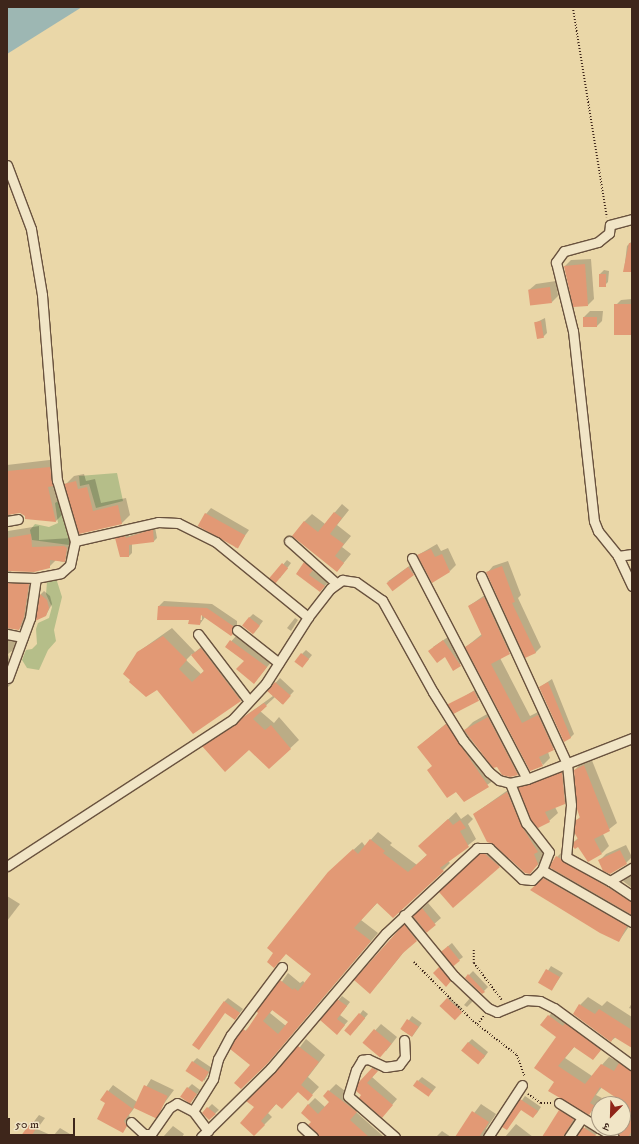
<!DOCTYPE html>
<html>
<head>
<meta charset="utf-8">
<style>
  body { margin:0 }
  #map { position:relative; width:639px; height:1144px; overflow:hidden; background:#ead7a8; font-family:"IM FELL DW Pica","Noto Serif Devanagari",serif }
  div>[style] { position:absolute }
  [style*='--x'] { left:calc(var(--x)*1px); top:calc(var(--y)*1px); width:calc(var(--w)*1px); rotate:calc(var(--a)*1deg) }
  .green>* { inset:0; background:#b5be89 }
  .water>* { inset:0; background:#9db7b3 }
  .shadow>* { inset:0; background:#0003; transform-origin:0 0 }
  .building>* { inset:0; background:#e29975; transform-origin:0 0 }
  .path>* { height:1.5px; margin-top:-0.75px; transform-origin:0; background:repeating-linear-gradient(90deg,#3e261b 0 1px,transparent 0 3px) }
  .roads { filter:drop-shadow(1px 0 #69523e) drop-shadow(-1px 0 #69523e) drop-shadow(0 1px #69523e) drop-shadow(0 -1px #69523e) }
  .minor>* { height:9px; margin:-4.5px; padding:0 4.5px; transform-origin:4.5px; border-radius:4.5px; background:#f1e5c6 }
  span { translate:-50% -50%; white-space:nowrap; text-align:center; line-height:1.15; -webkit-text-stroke:4px #f1e5c6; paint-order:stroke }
  .frame { position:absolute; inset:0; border:8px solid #3e261b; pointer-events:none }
  .north { position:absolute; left:591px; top:1096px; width:40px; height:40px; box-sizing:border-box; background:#f1e5c6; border:1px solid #a99982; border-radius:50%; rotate:203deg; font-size:11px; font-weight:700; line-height:16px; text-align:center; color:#3e261b }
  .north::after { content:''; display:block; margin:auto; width:14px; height:18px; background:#8f2418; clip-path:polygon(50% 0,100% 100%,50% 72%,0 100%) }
  .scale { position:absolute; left:8px; top:1118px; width:67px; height:18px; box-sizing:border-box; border:2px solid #3e261b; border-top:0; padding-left:5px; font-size:12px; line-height:14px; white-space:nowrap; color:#3e261b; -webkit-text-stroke:3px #f1e5c6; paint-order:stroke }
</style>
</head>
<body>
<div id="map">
  <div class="green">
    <div style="clip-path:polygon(117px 473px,123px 501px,96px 508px,89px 484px,80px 486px,79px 476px)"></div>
    <div style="clip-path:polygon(60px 500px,71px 539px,69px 545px,32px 540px,30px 530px,35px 524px,49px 527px,58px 523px,55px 503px)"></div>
    <div style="clip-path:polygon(56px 578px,62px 597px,54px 630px,56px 641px,48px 650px,39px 670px,27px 668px,22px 660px,26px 650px,32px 649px,37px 644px,36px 629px,38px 623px,49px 618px,52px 607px,46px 594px,47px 582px)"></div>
  </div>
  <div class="water">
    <div style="clip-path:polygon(7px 7px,82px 7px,7px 54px)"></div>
  </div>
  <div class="shadow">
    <div style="clip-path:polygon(632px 241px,632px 271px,624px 271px,627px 246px)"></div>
    <div style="clip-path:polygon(591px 259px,594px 299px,588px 305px,565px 266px,571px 260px)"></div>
    <div style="clip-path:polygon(604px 270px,609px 271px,608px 282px,604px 286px,600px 274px)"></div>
    <div style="clip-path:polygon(556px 281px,558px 296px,552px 302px,529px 290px,536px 284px)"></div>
    <div style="clip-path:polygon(632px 299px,632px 334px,615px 306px,621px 300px)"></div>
    <div style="clip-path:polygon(590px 311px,603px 311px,602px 321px,596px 327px,584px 317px)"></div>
    <div style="clip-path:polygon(545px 318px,547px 333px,543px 337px,535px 323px)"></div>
    <div style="clip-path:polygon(58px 459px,64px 513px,56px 521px,17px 512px,9px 515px,8px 531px,39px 526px,39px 540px,72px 538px,71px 554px,63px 562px,56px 560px,49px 567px,11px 570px,12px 575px,37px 576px,27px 621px,19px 629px,10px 628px,11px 631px,22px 634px,18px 646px,8px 654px,14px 681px,7px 688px,7px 465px)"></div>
    <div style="clip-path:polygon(84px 474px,86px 481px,95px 479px,101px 503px,126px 498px,130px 515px,122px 523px,80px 533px,66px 484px,74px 476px)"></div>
    <div style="clip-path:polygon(342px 504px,349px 510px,337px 525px,351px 536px,342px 547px,351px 554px,337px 571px,304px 522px,312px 514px,325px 524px)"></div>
    <div style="clip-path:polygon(211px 508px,249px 530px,236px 548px,206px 514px)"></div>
    <div style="clip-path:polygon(155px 527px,157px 538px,154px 541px,132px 543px,132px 553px,129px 556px,117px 538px,120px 535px,128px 533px,129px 536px)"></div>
    <div style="clip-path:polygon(437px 544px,441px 551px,448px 548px,456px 565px,450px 571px,418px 555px)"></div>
    <div style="clip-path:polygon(309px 559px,316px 566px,312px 570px,328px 582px,324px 587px,297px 573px)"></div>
    <div style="clip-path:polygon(287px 560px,291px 563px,280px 578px,272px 578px)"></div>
    <div style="clip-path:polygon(508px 561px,521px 595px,518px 598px,541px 647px,535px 653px,488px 572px,493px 566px)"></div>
    <div style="clip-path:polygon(412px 564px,417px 570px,413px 574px,387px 582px)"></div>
    <div style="clip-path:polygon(492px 590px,517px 646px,500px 658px,530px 716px,546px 708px,561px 741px,548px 752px,550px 758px,543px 765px,466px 647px,482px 634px,469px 606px)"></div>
    <div style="clip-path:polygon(44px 591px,50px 596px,52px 604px,46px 615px,37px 619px,41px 594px)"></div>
    <div style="clip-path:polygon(evenodd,164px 601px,212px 604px,237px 621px,237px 628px,231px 634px,205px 617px,200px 624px,190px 619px,158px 619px,159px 606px,164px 601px,200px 610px,202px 610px,202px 620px,200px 620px,200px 610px)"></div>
    <div style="clip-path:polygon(253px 614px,263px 621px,254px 633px,249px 618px)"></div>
    <div style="clip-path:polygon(295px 618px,298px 620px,291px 631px,287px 628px)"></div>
    <div style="clip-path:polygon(evenodd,172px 628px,195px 652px,210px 640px,249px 692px,194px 733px,157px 688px,138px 652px,172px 628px,192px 654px,204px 671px,201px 674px,186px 660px,192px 654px)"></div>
    <div style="clip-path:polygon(237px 635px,272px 661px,259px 677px,245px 661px,226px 647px)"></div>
    <div style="clip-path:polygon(448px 637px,464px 661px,454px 669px,445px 656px,433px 647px)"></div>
    <div style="clip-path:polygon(306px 650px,312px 655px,303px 666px,302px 654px)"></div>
    <div style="clip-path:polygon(280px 678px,294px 691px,282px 704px,275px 697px,260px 711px,274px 723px,279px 717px,299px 740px,269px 768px,249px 749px,204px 746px,273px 696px,268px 691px)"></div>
    <div style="clip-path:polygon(552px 679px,574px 734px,570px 738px,540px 687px)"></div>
    <div style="left:478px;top:688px;width:9px;height:33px;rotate:58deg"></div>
    <div style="clip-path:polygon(496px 709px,526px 766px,518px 774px,510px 776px,469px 736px,497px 778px,464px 801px,418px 747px,454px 717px,464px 731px,473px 722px)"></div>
    <div style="clip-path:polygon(591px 758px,617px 823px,603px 834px,609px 846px,602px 853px,574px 842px,578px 838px,577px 820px,581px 816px,575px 770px,582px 762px)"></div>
    <div style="clip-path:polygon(570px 764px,573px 795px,564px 803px,555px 807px,558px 813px,549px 821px,519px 787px,528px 779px)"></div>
    <div style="clip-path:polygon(515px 785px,528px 817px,545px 844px,542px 847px,545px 858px,529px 873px,509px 857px,453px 906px,448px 884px,489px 846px,494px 846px,506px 854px,474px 814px)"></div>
    <div style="clip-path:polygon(evenodd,456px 812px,461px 819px,468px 814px,473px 819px,468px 824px,476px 839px,448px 861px,450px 863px,443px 870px,378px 902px,361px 920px,378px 933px,274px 1055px,251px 1065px,237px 1039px,253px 1023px,288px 973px,300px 983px,303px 981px,305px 983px,312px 974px,337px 865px,362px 842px,365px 846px,378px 832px,392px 843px,390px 845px,417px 865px,428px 854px,427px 839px,456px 812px,273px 1009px,289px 1022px,286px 1026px,270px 1013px,273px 1009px)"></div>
    <div style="clip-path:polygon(626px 845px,632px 857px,626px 863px,600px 860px,606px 854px)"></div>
    <div style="clip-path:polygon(565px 849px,632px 891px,632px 922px,619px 941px,532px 890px,553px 869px,557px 857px)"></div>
    <div style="clip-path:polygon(632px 872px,632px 888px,623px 881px)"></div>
    <div style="clip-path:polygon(7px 896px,20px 904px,7px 921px)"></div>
    <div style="clip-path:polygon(428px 903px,441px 918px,407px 948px,378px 984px,405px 925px)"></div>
    <div style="clip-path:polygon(452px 943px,463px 957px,459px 960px,447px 947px)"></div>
    <div style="clip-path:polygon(441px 966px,452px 979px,446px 986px,434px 973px)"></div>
    <div style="clip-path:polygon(551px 966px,563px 973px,552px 989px,540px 983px)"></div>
    <div style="clip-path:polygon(473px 971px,488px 987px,482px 993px,466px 978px)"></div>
    <div style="clip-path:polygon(342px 996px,350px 1002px,340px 1015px,348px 1021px,337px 1034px,321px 1020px)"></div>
    <div style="left:449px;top:997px;width:18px;height:12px;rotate:41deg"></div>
    <div style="clip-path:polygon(471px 997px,474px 1000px,467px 1007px,464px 1005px)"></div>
    <div style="clip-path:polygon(588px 997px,602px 1006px,607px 1001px,632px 1017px,632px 1047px,616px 1037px,611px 1041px,580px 1005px)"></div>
    <div style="clip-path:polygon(228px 998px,243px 1009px,238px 1015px,225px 1012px,225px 1001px)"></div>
    <div style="clip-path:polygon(632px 1003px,632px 1009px,629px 1008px)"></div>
    <div style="clip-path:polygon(556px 1008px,571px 1019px,573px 1016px,608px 1041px,593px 1059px,575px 1046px,565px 1058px,592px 1076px,609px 1057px,621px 1063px,628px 1056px,632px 1059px,632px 1137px,622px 1137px,611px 1128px,623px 1128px,623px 1104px,612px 1104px,617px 1097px,602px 1087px,596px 1095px,602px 1098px,589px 1113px,573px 1106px,581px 1111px,574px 1135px,580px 1134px,592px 1119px,600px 1128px,594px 1137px,542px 1137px,569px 1102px,556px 1082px,557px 1037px,549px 1016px)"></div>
    <div style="clip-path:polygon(363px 1010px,368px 1014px,355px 1030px,360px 1014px)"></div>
    <div style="left:412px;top:1016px;width:12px;height:17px;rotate:35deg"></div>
    <div style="clip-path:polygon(381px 1024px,397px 1037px,386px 1051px,364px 1043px)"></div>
    <div style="clip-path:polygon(306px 1039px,325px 1055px,308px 1077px,319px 1087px,308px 1099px,298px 1091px,277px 1103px,268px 1113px,272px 1117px,254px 1135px,255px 1107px)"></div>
    <div style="clip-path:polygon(472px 1039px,488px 1052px,483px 1059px,468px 1043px)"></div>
    <div style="clip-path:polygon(197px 1058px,212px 1068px,204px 1081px,193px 1062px)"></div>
    <div style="clip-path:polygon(378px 1063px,383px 1065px,372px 1077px,397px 1099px,387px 1111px,362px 1095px,359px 1083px)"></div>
    <div style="clip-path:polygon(422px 1077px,436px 1087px,432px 1092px,418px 1081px)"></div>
    <div style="clip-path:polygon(151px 1079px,174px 1090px,154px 1117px,135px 1107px,129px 1115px,131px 1120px,123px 1131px,107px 1103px,102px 1099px,113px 1085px,137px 1102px)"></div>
    <div style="clip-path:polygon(192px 1084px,200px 1090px,191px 1102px,188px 1088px)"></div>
    <div style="clip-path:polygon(336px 1084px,363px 1105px,356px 1112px,384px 1137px,324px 1137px,312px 1122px,308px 1105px,315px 1098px,325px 1107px,330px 1102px,329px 1091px)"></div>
    <div style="clip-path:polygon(525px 1096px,541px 1107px,537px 1113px,533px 1117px,522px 1109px,503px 1127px)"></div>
    <div style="clip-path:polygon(212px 1104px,219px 1110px,209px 1119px,208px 1108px)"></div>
    <div style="clip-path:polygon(481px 1104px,496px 1114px,486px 1129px,497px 1137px,456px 1137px)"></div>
    <div style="clip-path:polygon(39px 1115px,45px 1118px,37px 1129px,53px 1136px,60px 1128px,75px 1137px,22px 1137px)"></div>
    <div style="clip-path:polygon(516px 1124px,533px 1137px,505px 1137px)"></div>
    <div style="clip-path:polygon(173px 1126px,184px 1134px,182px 1137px,163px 1137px)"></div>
    <div style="clip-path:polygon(442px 1131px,451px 1137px,436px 1137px)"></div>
  </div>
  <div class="building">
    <div style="clip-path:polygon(629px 243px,632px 243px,632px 272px,623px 272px)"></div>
    <div style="clip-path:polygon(585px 264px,588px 306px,573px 307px,564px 266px)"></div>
    <div style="left:599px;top:274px;width:7px;height:13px"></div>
    <div style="left:550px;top:287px;width:16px;height:22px;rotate:83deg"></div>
    <div style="left:632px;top:304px;width:31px;height:18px;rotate:90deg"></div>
    <div style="left:583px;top:317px;width:14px;height:10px"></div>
    <div style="left:541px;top:321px;width:17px;height:7px;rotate:80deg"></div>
    <div style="clip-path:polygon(50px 467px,53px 486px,48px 487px,56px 522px,25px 519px,25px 516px,20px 513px,7px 515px,7px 471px)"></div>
    <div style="clip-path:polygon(76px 481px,78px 489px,87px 487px,93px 511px,118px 505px,122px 524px,79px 534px,64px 484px)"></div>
    <div style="clip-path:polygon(334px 512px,342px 518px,330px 534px,344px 544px,335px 556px,344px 563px,337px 572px,292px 536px,304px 521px,318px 532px)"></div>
    <div style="left:205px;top:513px;width:46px;height:15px;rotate:29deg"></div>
    <div style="clip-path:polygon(153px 529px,154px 542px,129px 545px,129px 557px,120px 557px,115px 538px,125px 536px,126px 538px)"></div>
    <div style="clip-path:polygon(31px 534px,32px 547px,64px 546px,67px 548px,65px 562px,50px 560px,50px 568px,34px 572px,7px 571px,7px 538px)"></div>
    <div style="clip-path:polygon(431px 549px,435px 557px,442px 554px,450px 572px,432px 583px,417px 555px)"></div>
    <div style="clip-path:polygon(304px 562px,313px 570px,309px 575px,325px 586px,320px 592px,296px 574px)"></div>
    <div style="left:282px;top:563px;width:8px;height:20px;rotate:40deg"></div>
    <div style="clip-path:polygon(502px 566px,515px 602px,512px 603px,536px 653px,525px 658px,486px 572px)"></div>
    <div style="left:408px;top:567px;width:10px;height:27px;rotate:53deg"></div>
    <div style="clip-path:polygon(7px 583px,29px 584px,24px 617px,19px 630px,7px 628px)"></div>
    <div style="clip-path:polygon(40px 594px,47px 600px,49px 608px,46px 616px,35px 621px)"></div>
    <div style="clip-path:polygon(484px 597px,510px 654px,491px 664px,522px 723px,538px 715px,554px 750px,539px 757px,543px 766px,530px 771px,465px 647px,482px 636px,468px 606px)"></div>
    <div style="clip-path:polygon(158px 606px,207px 608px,233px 626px,233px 634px,231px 636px,201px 615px,200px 625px,188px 624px,189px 620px,157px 620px)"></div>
    <div style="left:249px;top:617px;width:14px;height:11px;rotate:39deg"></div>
    <div style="clip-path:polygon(163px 636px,187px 660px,179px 669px,192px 682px,204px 671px,191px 655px,201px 648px,241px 701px,193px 734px,157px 690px,146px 697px,129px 682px,130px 680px,123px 674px,137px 652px)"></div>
    <div style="clip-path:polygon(230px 640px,267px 667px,254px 684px,236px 669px,244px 661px,225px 647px)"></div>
    <div style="clip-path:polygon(443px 640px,461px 666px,453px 671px,445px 657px,437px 663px,428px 651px)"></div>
    <div style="left:301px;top:653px;width:10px;height:11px;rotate:37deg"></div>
    <div style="left:275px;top:682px;width:21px;height:12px;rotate:41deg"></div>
    <div style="clip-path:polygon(548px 682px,571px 738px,564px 742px,539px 687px)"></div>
    <div style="left:474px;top:691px;width:11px;height:30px;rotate:63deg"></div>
    <div style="clip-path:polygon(264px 703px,267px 706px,253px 719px,265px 730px,271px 725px,291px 749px,269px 769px,249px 750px,225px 772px,202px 746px)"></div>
    <div style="clip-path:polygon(488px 717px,518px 775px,510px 777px,502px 775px,497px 767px,493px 768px,464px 730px)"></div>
    <div style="clip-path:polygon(446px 724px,489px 787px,464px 802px,456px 792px,447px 798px,427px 770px,432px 766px,417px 747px)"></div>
    <div style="clip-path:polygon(584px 765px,610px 831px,594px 839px,602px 854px,588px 862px,578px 847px,575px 849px,573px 847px,574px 842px,578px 839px,574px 832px,576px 820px,580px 818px,577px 809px,574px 770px)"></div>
    <div style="clip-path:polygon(562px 772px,565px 804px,545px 812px,550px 822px,538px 828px,531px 820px,518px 787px)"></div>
    <div style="clip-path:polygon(507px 792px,521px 825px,538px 852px,534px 854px,538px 864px,530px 874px,525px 873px,493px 844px,487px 842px,473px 814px)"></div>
    <div style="clip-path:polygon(evenodd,448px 819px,453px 825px,460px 820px,466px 828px,460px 831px,469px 847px,440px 868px,444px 871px,393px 918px,377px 903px,354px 928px,371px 941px,267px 1064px,241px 1089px,234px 1083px,250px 1065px,230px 1049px,236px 1038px,243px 1029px,246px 1031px,258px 1013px,256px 1011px,280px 980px,293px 990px,294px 988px,298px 991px,311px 974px,286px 954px,274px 968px,267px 962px,273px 953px,267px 948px,328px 872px,353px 849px,358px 854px,370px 839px,385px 851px,383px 853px,408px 872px,427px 855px,418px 846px,448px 819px,272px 1010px,288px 1022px,278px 1034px,263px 1021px,272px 1010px)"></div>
    <div style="clip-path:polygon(620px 850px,627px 864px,610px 874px,603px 871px,598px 860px)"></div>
    <div style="clip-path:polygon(479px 854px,485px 854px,500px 867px,453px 908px,439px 892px)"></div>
    <div style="clip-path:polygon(556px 856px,632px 902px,632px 915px,549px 867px)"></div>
    <div style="clip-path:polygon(543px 878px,627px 926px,619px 942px,600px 933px,530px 890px)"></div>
    <div style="left:422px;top:908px;width:22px;height:12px;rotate:51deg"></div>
    <div style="clip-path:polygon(404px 924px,417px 941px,403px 953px,370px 994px,354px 980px)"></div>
    <div style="left:448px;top:946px;width:19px;height:9px;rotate:51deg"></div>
    <div style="clip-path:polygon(439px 967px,451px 981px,446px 987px,433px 973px)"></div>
    <div style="left:546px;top:969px;width:16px;height:16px;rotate:30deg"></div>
    <div style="clip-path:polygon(468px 974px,485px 992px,482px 994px,465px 978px)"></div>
    <div style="left:447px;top:998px;width:21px;height:11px;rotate:43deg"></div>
    <div style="clip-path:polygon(337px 999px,347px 1006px,337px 1019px,345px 1025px,337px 1035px,320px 1020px)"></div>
    <div style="clip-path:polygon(224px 1001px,240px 1013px,235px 1020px,225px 1013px,199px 1050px,192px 1045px)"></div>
    <div style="clip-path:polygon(579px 1004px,595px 1014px,599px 1009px,632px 1030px,632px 1048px,614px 1037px,611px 1042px,573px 1014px)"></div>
    <div style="left:359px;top:1013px;width:8px;height:23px;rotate:40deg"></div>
    <div style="clip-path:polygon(548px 1015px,563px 1026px,565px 1023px,601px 1050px,593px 1060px,574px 1047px,558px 1066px,585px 1084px,601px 1064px,614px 1071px,619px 1063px,632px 1071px,632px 1131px,628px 1137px,620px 1137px,611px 1128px,623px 1128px,623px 1104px,611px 1104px,615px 1097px,600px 1087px,590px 1103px,595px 1106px,589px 1115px,548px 1091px,554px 1082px,534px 1068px,556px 1037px,540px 1025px)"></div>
    <div style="left:407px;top:1019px;width:14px;height:12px;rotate:34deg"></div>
    <div style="left:374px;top:1029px;width:23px;height:18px;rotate:40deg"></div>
    <div style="left:468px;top:1042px;width:22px;height:11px;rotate:39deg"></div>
    <div style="clip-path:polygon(298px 1046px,319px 1062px,301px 1085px,313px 1095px,308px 1101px,298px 1092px,282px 1109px,276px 1104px,261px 1121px,265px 1125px,254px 1136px,240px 1123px,254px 1107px,246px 1101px)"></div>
    <div style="left:192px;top:1061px;width:20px;height:12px;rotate:33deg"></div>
    <div style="clip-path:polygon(372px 1068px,378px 1071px,367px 1083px,393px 1105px,382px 1118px,359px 1098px,361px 1095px,356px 1091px,358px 1083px)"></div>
    <div style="left:417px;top:1080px;width:19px;height:7px;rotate:35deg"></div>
    <div style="left:144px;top:1085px;width:26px;height:25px;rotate:25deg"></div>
    <div style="left:187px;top:1087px;width:12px;height:12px;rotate:35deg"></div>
    <div style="clip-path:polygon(107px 1090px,133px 1109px,124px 1121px,127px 1126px,123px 1133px,97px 1119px,105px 1103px,100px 1100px)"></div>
    <div style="clip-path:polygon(328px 1090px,357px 1112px,350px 1120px,369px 1137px,319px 1137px,308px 1125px,311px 1122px,301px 1113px,308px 1104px,318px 1114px,329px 1102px,323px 1096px)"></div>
    <div style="clip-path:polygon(520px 1099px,538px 1111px,533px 1118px,521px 1110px,507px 1130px,502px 1127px)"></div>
    <div style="clip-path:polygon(207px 1107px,216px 1114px,209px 1120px,202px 1113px)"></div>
    <div style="clip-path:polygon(559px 1110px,574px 1119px,563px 1137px,542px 1137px)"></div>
    <div style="clip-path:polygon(472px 1111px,489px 1122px,479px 1137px,455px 1137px)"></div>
    <div style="clip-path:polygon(32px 1121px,38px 1125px,31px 1137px,20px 1137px)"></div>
    <div style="clip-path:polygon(583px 1127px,598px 1137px,576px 1137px)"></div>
  </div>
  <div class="path">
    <div style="--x:573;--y:7;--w:213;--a:80.8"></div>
    <div style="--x:474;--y:950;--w:13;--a:90"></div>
    <div style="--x:474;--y:963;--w:46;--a:52.9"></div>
    <div style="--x:414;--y:962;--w:83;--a:45"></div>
    <div style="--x:473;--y:1021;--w:56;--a:37.7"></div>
    <div style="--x:517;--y:1055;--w:23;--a:70"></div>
    <div style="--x:477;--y:1024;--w:11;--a:-49"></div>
    <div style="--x:528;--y:1094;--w:16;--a:35"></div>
    <div style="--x:541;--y:1103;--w:10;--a:0"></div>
  </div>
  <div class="roads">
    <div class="minor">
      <div style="--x:7;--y:165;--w:68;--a:69.4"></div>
      <div style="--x:31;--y:229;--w:67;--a:80.5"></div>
      <div style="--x:42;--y:295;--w:186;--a:85.4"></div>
      <div style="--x:57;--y:480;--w:64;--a:73.6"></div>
      <div style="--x:632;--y:219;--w:23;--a:165"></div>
      <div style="--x:610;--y:225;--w:8;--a:97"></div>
      <div style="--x:609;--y:233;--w:14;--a:141"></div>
      <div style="--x:598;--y:242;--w:35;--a:165"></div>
      <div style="--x:564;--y:251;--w:14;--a:126"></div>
      <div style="--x:556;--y:262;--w:71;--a:76.2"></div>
      <div style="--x:573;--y:331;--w:191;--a:83.7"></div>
      <div style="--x:594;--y:521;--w:11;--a:68"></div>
      <div style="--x:598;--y:531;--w:32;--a:51"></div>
      <div style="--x:618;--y:556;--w:33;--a:65"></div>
      <div style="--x:7;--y:521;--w:11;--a:-10"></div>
      <div style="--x:289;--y:541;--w:63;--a:41.8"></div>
      <div style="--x:618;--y:556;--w:14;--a:-8"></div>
      <div style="--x:412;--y:558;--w:249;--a:62.5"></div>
      <div style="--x:481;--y:576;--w:207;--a:65.4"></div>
      <div style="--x:567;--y:764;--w:41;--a:84.4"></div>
      <div style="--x:571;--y:805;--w:52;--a:95.5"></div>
      <div style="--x:566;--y:857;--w:50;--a:28.6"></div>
      <div style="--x:610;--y:881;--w:26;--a:-31"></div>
      <div style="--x:7;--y:577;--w:29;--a:2"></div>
      <div style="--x:36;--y:578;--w:25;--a:-11"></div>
      <div style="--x:61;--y:573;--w:12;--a:-42"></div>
      <div style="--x:70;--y:565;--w:25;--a:-78"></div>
      <div style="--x:75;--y:541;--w:85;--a:-12.9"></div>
      <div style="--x:158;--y:522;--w:20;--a:3"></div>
      <div style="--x:178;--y:523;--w:42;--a:26.6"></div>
      <div style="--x:216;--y:542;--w:119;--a:39.2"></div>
      <div style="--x:237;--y:630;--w:53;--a:38.2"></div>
      <div style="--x:7;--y:634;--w:16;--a:11"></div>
      <div style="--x:198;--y:634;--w:84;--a:52.7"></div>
      <div style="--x:8;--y:678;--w:64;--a:-69.9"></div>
      <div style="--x:30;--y:618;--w:40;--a:-81.5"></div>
      <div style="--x:7;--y:866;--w:268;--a:-33"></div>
      <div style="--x:232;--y:720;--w:50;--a:-47.4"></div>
      <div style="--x:266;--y:683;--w:78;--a:-57.5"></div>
      <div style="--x:308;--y:617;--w:37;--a:-52"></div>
      <div style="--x:331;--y:588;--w:14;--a:-36"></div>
      <div style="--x:342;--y:580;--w:14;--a:8"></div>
      <div style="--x:356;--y:582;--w:32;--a:35"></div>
      <div style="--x:382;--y:600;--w:105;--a:61"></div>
      <div style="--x:433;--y:692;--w:57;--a:58"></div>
      <div style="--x:463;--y:740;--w:41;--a:50.9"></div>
      <div style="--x:489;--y:772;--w:13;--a:39"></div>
      <div style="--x:499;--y:780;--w:11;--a:15"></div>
      <div style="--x:510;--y:783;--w:17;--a:-13"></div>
      <div style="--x:527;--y:779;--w:113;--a:-21.3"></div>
      <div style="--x:542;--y:870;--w:104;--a:30"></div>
      <div style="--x:610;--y:881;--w:27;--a:34"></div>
      <div style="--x:404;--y:915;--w:79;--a:50.7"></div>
      <div style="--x:454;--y:976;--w:47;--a:43.3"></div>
      <div style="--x:488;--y:1008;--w:10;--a:24"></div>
      <div style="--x:497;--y:1012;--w:31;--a:-22"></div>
      <div style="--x:526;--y:1000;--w:14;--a:4"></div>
      <div style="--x:540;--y:1001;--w:16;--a:27"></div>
      <div style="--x:554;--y:1008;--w:97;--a:36.2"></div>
      <div style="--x:559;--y:1103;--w:47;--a:32"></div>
      <div style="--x:193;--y:1111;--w:38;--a:-58"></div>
      <div style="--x:213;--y:1079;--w:21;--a:-76"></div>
      <div style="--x:218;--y:1059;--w:27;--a:-62"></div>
      <div style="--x:231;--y:1035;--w:85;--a:-53.1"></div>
      <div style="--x:131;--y:1122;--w:18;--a:43"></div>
      <div style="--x:144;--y:1134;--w:7;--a:0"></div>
      <div style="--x:151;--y:1134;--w:32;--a:-55"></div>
      <div style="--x:169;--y:1108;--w:9;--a:-32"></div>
      <div style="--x:177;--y:1103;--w:18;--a:27"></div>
      <div style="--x:193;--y:1111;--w:25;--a:53"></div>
      <div style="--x:302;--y:1127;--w:15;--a:42"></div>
      <div style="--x:599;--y:1128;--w:17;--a:31"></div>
      <div style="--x:201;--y:1137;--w:98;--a:-44.6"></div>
      <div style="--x:271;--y:1068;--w:177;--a:-49.6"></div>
      <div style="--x:386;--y:933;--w:125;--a:-43"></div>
      <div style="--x:477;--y:848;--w:12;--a:0"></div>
      <div style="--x:489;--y:848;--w:45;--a:43.2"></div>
      <div style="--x:522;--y:879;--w:10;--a:6"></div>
      <div style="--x:532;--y:880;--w:14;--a:-45"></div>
      <div style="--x:542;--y:870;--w:19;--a:-69"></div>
      <div style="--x:549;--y:852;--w:37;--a:-128"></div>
      <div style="--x:526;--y:823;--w:43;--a:-111.8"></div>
      <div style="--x:395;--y:1137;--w:62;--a:-138.9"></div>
      <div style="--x:348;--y:1096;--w:27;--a:-73"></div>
      <div style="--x:356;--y:1070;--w:12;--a:-59"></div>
      <div style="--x:362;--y:1060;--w:6;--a:-9"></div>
      <div style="--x:368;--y:1059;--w:19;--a:25"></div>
      <div style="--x:385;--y:1067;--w:14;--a:-8"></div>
      <div style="--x:399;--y:1065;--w:10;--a:-53"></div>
      <div style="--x:405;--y:1057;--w:17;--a:-93"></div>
      <div style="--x:488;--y:1137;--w:62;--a:-56.8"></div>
      <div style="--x:569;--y:1137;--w:23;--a:-56"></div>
    </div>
  </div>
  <div class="frame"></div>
  <div class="north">उ</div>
  <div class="scale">50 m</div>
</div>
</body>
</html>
